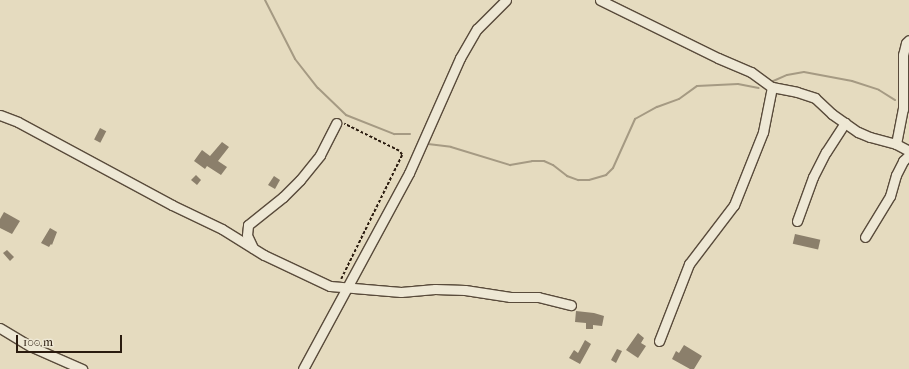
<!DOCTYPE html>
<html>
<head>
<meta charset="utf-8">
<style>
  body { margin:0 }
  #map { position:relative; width:909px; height:369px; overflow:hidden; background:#e5dbbf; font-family:"IM FELL French Canon",serif }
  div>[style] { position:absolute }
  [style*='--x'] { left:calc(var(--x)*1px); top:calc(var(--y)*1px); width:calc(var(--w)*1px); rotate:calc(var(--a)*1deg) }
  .stream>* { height:2px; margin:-1px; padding:0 1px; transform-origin:1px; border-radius:1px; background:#a59a83 }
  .building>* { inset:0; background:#8b7f6b; transform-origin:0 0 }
  .path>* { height:1.5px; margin-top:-0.75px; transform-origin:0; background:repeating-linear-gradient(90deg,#2a1b0f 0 3px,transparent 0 5px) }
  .roads { filter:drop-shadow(1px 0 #594b3b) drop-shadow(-1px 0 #594b3b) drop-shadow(0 1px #594b3b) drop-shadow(0 -1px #594b3b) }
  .minor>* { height:9px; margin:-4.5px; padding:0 4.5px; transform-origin:4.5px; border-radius:4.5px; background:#eee8d5 }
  span { translate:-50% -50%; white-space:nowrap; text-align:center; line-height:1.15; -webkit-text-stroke:4px #eee8d5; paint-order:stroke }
  .scale { position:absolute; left:16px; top:335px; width:106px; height:18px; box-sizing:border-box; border:2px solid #2a1b0f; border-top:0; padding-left:5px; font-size:12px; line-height:14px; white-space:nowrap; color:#2a1b0f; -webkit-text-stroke:3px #eee8d5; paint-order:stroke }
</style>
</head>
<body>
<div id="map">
  <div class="stream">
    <div style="--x:265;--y:0;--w:66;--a:63"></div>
    <div style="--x:295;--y:59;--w:37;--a:52"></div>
    <div style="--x:318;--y:88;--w:39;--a:44"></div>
    <div style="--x:346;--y:115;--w:52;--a:21.6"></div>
    <div style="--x:394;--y:134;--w:16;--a:0"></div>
    <div style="--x:771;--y:82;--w:17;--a:-24"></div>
    <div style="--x:787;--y:75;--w:17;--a:-10"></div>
    <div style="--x:804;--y:72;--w:49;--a:10.6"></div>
    <div style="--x:852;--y:81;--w:28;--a:18"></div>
    <div style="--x:879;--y:90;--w:19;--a:32"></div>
    <div style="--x:428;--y:144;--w:23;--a:7"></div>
    <div style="--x:451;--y:147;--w:62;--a:17"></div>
    <div style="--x:510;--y:165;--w:22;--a:-10"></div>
    <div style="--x:532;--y:161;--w:12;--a:0"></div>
    <div style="--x:544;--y:161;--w:10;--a:24"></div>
    <div style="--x:553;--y:165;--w:18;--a:38"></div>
    <div style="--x:567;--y:176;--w:12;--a:20"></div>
    <div style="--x:578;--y:180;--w:11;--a:0"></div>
    <div style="--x:589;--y:180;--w:18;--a:-16"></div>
    <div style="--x:606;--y:175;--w:10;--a:-45"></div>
    <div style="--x:613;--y:168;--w:54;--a:-65.8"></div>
    <div style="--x:635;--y:119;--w:25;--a:-29"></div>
    <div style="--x:657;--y:107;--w:23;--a:-20"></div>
    <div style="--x:679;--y:99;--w:22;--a:-36"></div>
    <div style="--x:697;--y:86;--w:41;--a:-2.8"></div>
    <div style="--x:738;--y:84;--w:21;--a:11"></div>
  </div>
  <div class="building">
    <div style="left:100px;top:128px;width:7px;height:13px;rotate:27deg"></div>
    <div style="clip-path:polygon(222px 142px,229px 147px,218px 161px,227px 167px,221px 175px,207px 166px,205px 169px,194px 161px,202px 150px,210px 156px)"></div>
    <div style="clip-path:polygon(196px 175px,201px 180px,197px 185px,191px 180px)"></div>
    <div style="clip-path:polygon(274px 176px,280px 180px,275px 189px,268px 185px)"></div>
    <div style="clip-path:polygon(4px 212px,20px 221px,12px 234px,0 228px,0 219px)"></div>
    <div style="clip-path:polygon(50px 228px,57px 232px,52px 245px,51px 244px,49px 247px,41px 243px)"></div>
    <div style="left:795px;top:234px;width:26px;height:10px;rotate:13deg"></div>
    <div style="clip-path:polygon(7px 250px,14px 257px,10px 261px,3px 253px)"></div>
    <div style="clip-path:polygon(576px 311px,594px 313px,604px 316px,602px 326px,593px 325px,593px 329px,586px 329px,586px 323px,575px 322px)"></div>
    <div style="clip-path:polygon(638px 333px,644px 338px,641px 343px,646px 346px,638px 358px,626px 350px)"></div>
    <div style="clip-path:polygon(585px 340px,591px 344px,580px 364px,569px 358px,574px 350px,578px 353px)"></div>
    <div style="clip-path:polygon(684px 345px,702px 356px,694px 369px,690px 369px,672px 359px,676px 351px,679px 353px)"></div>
    <div style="clip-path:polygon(617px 349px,622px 351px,616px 363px,611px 360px)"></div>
  </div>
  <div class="path">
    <div style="--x:341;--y:279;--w:138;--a:-63.8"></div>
    <div style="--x:402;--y:155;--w:5;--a:-127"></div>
    <div style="--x:399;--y:151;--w:61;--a:-153.9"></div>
  </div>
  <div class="roads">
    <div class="minor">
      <div style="--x:600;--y:0;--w:131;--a:26.2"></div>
      <div style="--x:718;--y:58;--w:36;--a:23"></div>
      <div style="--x:751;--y:72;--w:26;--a:36"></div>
      <div style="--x:772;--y:87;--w:25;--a:11"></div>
      <div style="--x:797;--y:92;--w:19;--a:18"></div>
      <div style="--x:815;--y:98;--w:23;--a:43"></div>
      <div style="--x:832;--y:114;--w:32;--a:35"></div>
      <div style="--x:858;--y:132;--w:13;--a:23"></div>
      <div style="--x:870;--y:137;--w:27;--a:15"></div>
      <div style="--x:896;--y:144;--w:15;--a:28"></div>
      <div style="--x:0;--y:115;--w:19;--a:21"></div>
      <div style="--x:18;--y:122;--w:175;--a:28.3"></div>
      <div style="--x:172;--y:205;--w:55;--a:25.6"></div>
      <div style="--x:222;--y:229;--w:49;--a:31.8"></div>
      <div style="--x:264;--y:255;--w:73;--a:25.2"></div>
      <div style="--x:330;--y:286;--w:71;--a:4.8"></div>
      <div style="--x:401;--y:292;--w:34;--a:-5"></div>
      <div style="--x:435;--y:289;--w:30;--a:2"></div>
      <div style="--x:465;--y:290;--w:46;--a:8.8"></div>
      <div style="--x:510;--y:297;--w:28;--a:0"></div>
      <div style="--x:538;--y:297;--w:34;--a:14"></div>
      <div style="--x:896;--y:144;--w:36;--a:-79"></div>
      <div style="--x:903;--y:109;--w:54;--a:-90"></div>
      <div style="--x:903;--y:55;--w:12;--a:-76"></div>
      <div style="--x:906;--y:43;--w:4;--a:-45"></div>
      <div style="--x:797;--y:221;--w:47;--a:-70"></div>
      <div style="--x:813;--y:177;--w:28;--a:-63"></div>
      <div style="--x:826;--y:152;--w:35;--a:-57"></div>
      <div style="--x:865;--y:237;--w:48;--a:-58.6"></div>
      <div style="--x:890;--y:196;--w:22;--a:-74"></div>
      <div style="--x:896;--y:175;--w:16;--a:-63"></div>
      <div style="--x:903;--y:161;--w:8;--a:-45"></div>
      <div style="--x:253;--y:248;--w:14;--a:-115"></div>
      <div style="--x:247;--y:235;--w:10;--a:-84"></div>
      <div style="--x:248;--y:225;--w:45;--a:-38.7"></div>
      <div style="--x:283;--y:197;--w:24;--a:-45"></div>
      <div style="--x:300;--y:180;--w:32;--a:-51"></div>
      <div style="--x:320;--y:155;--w:36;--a:-63"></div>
      <div style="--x:0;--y:328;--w:37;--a:31"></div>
      <div style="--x:32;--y:347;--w:55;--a:23.7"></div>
      <div style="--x:659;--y:341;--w:83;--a:-68.7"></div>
      <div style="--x:689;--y:264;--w:74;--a:-52.7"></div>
      <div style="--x:734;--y:205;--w:79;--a:-68.3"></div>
      <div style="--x:763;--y:132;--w:46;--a:-78.7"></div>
      <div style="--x:303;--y:369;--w:223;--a:-61.6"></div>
      <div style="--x:409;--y:173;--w:126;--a:-66.1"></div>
      <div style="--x:460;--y:58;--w:34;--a:-60"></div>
      <div style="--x:477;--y:29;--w:41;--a:-45"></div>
    </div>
  </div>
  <div class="scale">100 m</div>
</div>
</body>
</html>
